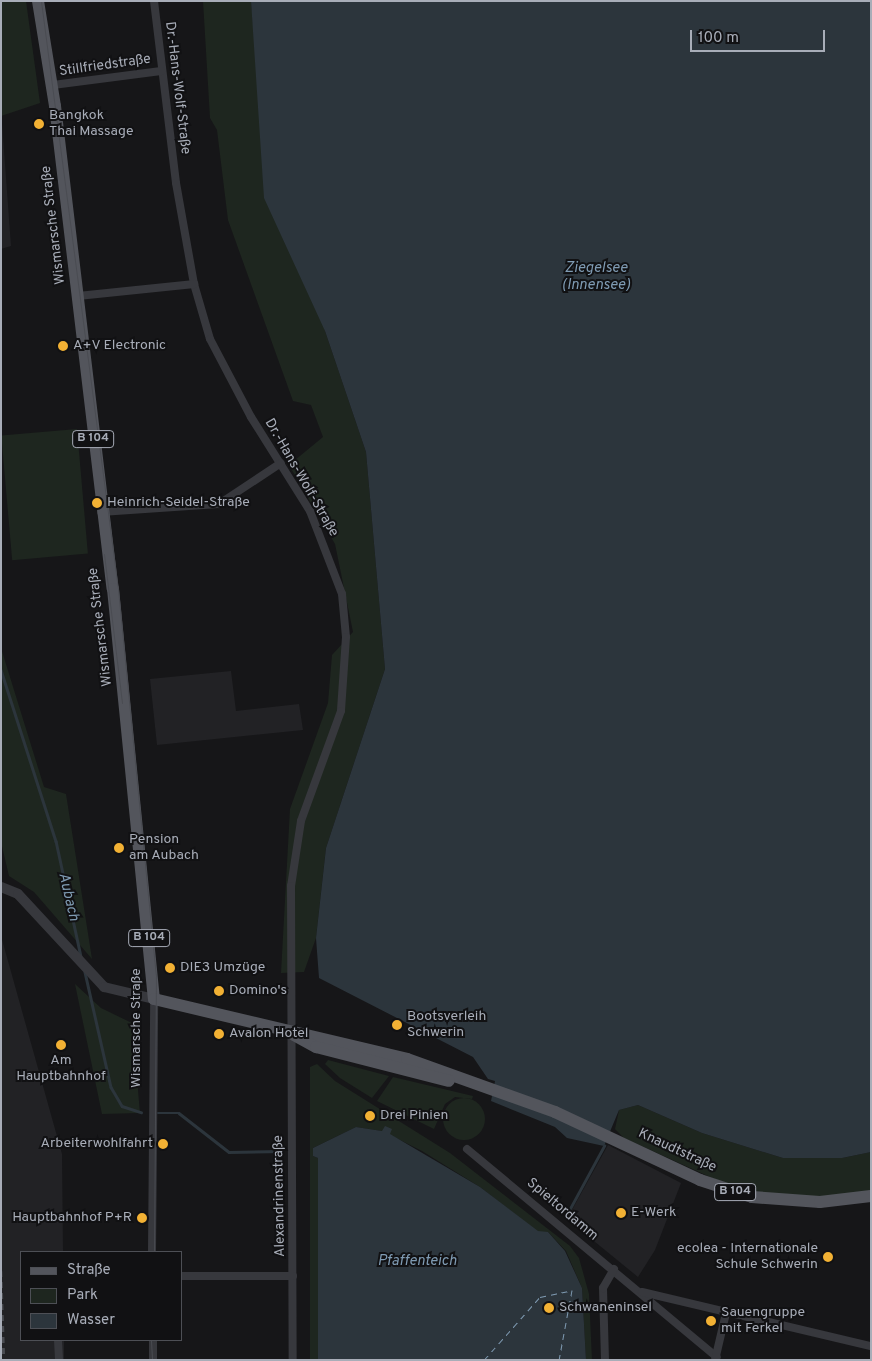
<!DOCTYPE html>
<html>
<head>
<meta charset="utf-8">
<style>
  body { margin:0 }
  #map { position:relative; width:872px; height:1361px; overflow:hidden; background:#161618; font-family:Overpass,sans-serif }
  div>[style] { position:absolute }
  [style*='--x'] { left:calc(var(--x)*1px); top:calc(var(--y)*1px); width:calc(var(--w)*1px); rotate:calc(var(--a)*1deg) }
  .built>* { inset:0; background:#222225 }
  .green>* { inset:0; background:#1e261f; transform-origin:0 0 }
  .round { border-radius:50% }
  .water>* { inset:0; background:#2c353c }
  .stream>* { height:2.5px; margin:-1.25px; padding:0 1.25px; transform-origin:1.25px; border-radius:1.25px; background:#2c353c }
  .ferry>* { height:1px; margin-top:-0.5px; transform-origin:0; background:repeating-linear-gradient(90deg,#7f9bb3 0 6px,transparent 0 11px) }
  .minor>* { height:8px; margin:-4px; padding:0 4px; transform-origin:4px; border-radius:4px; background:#37383d }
  .tertiary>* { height:10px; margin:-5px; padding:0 5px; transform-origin:5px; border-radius:5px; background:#37383d }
  .primary>* { height:12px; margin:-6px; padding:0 6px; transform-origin:6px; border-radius:6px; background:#53555c }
  .tram>* { height:1px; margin:-0.5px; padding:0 0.5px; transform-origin:0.5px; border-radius:0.5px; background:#4a4c52 }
  .rail>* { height:2.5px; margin-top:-1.25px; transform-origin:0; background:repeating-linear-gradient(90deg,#4a4c52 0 6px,transparent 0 11px) }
  .dots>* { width:14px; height:14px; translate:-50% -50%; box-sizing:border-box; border:2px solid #111113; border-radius:50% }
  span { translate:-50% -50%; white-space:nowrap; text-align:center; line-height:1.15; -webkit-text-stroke:4px #111113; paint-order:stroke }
  .shield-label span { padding:1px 4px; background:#111113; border:1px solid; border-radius:4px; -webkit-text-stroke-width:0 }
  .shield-label { font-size:12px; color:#a8adb8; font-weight:700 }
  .street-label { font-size:14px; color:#a8adb8 }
  .poi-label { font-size:14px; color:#a8adb8 }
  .left { translate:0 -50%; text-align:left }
  .right { translate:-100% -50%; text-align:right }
  .water-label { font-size:15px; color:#7f9bb3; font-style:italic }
  .frame { position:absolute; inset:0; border:2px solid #a8adb8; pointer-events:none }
  .legend { position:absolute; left:20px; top:1251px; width:162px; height:90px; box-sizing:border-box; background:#111113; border:1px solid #4d4f55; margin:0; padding:6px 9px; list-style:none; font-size:15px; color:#a8adb8 }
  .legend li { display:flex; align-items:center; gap:10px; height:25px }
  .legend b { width:25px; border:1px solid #4d4f55 }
  .scale { position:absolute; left:690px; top:30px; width:135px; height:22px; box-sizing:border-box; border:2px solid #a8adb8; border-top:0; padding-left:6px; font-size:15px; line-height:18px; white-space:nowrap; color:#a8adb8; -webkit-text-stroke:4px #111113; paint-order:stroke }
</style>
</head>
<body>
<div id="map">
  <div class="built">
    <div style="clip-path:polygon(2px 123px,11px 246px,1px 249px,1px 124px)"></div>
    <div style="clip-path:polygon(231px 671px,236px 711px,299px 704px,303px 730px,157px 745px,150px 679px)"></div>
    <div style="clip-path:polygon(1px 936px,62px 1154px,63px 1252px,21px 1252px,21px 1340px,64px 1340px,64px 1360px,1px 1360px)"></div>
    <div style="clip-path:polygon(608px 1145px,681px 1183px,655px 1250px,638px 1277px,567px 1219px)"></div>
  </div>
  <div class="green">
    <div style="clip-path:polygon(1px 1px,26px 1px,40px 103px,1px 116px)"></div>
    <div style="clip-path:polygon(203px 1px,251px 1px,256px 59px,325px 331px,366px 452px,385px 669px,326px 848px,316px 938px,304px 972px,281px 973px,290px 809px,328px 703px,332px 655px,353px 632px,335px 544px,289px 465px,323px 437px,311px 405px,293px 401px,228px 220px,217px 130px,210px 118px)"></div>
    <div style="left:77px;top:429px;width:125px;height:76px;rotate:85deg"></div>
    <div style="clip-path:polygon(1px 648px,44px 787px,66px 794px,92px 959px,34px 892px,9px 876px,1px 842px)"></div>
    <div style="clip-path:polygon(75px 984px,101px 1008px,132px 1023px,140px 1113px,102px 1114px)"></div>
    <div style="clip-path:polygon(328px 1060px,389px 1076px,372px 1098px,340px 1078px,325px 1064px)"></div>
    <div style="clip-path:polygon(317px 1064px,335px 1081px,450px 1153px,570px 1246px,579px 1258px,589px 1294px,592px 1360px,586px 1360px,582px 1288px,566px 1251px,548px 1232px,538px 1232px,480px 1187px,422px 1151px,382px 1131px,356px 1127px,313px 1148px,313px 1156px,318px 1158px,318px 1360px,310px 1360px,310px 1067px)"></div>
    <div style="clip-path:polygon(393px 1077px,473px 1096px,472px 1099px,455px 1097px,445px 1104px,434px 1129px,377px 1101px)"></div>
    <div class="round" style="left:443px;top:1098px;width:42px;height:42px"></div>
    <div style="clip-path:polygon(638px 1105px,702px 1133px,783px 1158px,842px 1158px,871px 1152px,871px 1191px,827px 1197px,772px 1195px,730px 1186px,624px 1138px,615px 1129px,619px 1110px)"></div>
  </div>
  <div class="water">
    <div style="clip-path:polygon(251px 1px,871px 1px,871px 1152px,842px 1158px,783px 1158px,702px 1133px,638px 1105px,619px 1110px,604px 1146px,567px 1138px,555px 1127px,491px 1101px,495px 1081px,488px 1079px,473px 1057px,319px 978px,316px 938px,326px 848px,385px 669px,366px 452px,325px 331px,264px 198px)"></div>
    <div style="clip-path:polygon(385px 1126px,392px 1129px,390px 1134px,480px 1187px,538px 1231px,548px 1232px,565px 1251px,582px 1288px,586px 1360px,318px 1360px,318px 1158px,313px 1156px,313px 1148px,356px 1127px,382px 1131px)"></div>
  </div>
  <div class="stream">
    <div style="--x:1;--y:670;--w:180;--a:72.2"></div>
    <div style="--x:56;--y:841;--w:119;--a:77.8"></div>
    <div style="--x:85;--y:972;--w:118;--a:77.3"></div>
    <div style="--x:111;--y:1087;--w:22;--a:60"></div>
    <div style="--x:122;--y:1106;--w:20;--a:18"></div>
    <div style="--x:158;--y:1113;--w:21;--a:0"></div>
    <div style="--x:179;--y:1113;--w:63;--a:38"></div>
    <div style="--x:229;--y:1152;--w:53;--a:-1.1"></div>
    <div style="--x:566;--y:1216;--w:80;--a:-61.5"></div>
  </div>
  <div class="ferry">
    <div style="--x:484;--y:1360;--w:84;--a:-48.4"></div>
    <div style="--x:540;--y:1297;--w:33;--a:-12"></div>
    <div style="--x:572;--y:1290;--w:71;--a:100.5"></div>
  </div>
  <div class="minor">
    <div style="--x:154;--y:1;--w:183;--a:83.1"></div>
    <div style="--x:176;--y:183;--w:103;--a:79.9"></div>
    <div style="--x:194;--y:284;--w:57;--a:73.8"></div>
    <div style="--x:210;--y:339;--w:88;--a:62.3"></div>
    <div style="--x:251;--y:417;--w:111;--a:57.9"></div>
    <div style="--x:310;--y:511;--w:89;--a:68.9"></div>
    <div style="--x:342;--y:594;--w:43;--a:84.7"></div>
    <div style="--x:346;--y:637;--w:74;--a:93.9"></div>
    <div style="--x:341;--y:711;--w:117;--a:110"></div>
    <div style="--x:301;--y:821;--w:66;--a:98.7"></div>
    <div style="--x:291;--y:886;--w:474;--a:89.8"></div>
    <div style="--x:53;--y:85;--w:109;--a:-7.4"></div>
    <div style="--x:78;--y:296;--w:117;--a:-5.9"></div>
    <div style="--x:101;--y:512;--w:118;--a:-3.9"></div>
    <div style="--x:219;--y:504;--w:74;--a:-33.5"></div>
    <div style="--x:467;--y:1149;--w:325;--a:39.8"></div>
    <div style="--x:152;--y:1252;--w:253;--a:-89.5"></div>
    <div style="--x:181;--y:1276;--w:112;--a:0"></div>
    <div style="--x:642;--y:1292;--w:235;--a:13.3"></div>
    <div style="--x:58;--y:1340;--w:20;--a:87"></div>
    <div style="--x:153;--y:1340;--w:20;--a:90"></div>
    <div style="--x:605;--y:1360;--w:72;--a:-91.6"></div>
    <div style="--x:603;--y:1288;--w:22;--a:-60"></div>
    <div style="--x:715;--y:1360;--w:48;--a:-76.8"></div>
  </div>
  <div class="tertiary">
    <div style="--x:1;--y:887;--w:18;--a:22"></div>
    <div style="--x:18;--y:894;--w:127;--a:47.2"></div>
    <div style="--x:104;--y:987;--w:51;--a:13.5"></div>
  </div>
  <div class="primary">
    <div style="--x:38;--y:1;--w:106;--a:80.8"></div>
    <div style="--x:55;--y:106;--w:486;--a:83.2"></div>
    <div style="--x:113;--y:589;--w:412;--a:84.3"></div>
    <div style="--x:154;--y:999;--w:260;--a:13.3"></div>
    <div style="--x:407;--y:1059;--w:157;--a:19.7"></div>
    <div style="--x:555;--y:1112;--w:160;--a:25.1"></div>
    <div style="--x:700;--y:1180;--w:55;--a:18.1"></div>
    <div style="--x:752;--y:1197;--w:68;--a:4.2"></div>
    <div style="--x:820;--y:1202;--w:51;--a:-6.7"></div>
    <div style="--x:294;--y:1035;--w:25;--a:29"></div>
    <div style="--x:316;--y:1047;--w:137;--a:14.3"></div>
  </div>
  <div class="tram">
    <div style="--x:41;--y:1;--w:593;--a:82.54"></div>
    <div style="--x:118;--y:589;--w:387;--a:84.4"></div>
    <div style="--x:156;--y:974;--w:278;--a:90.4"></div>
    <div style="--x:104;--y:554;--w:150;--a:83.1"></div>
    <div style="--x:151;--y:1340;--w:20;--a:87"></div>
  </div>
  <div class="rail">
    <div style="--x:1;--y:1271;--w:89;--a:88.1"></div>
  </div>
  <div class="dots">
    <div style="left:39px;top:124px;background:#f2b134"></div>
    <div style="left:63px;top:346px;background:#f2b134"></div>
    <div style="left:97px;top:503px;background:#f2b134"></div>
    <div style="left:119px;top:848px;background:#f2b134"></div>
    <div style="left:170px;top:968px;background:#f2b134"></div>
    <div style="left:219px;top:991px;background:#f2b134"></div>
    <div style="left:397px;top:1025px;background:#f2b134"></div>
    <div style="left:219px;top:1034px;background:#f2b134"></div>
    <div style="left:61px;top:1045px;background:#f2b134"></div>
    <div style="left:370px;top:1116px;background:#f2b134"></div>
    <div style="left:163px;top:1144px;background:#f2b134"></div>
    <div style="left:621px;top:1213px;background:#f2b134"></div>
    <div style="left:142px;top:1218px;background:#f2b134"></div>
    <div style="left:828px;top:1257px;background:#f2b134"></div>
    <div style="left:549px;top:1308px;background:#f2b134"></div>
    <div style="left:711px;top:1321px;background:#f2b134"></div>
  </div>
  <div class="shield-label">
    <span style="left:93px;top:439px">B 104</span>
    <span style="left:149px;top:938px">B 104</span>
    <span style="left:735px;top:1192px">B 104</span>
  </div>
  <div class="street-label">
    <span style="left:105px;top:66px;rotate:-8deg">Stillfriedstraße</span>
    <span style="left:177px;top:88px;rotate:83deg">Dr.-Hans-Wolf-Straße</span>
    <span style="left:54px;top:225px;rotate:-97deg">Wismarsche Straße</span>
    <span style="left:301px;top:478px;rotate:60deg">Dr.-Hans-Wolf-Straße</span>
    <span style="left:101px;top:627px;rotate:-97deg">Wismarsche Straße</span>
    <span style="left:137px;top:1028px;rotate:-90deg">Wismarsche Straße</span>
    <span style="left:677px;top:1151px;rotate:25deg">Knaudtstraße</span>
    <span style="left:280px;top:1196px;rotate:-91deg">Alexandrinenstraße</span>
    <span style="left:562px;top:1210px;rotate:40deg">Spieltordamm</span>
  </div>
  <div class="poi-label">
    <span class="left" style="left:49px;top:124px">Bangkok<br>Thai Massage</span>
    <span class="left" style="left:73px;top:346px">A+V Electronic</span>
    <span class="left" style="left:107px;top:503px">Heinrich-Seidel-Straße</span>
    <span class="left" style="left:129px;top:848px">Pension<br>am Aubach</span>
    <span class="left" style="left:180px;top:968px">DIE3 Umzüge</span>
    <span class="left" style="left:229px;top:991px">Domino's</span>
    <span class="left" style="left:407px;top:1025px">Bootsverleih<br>Schwerin</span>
    <span class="left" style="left:229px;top:1034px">Avalon Hotel</span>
    <span style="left:61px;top:1069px">Am<br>Hauptbahnhof</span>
    <span class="left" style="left:380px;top:1116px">Drei Pinien</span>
    <span class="right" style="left:153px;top:1144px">Arbeiterwohlfahrt</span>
    <span class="left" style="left:631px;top:1213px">E-Werk</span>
    <span class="right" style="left:132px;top:1218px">Hauptbahnhof P+R</span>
    <span class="right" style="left:818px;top:1257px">ecolea - Internationale<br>Schule Schwerin</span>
    <span class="left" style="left:559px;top:1308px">Schwaneninsel</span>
    <span class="left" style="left:721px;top:1321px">Sauengruppe<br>mit Ferkel</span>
  </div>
  <div class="water-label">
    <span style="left:596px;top:277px">Ziegelsee<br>(Innensee)</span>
    <span style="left:68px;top:897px;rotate:77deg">Aubach</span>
    <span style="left:417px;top:1262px">Pfaffenteich</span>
  </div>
  <div class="frame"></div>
  <ul class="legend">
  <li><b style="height:6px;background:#53555c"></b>Straße</li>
  <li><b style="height:14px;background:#1e261f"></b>Park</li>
  <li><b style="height:14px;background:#2c353c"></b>Wasser</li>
  </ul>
  <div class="scale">100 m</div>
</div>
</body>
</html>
